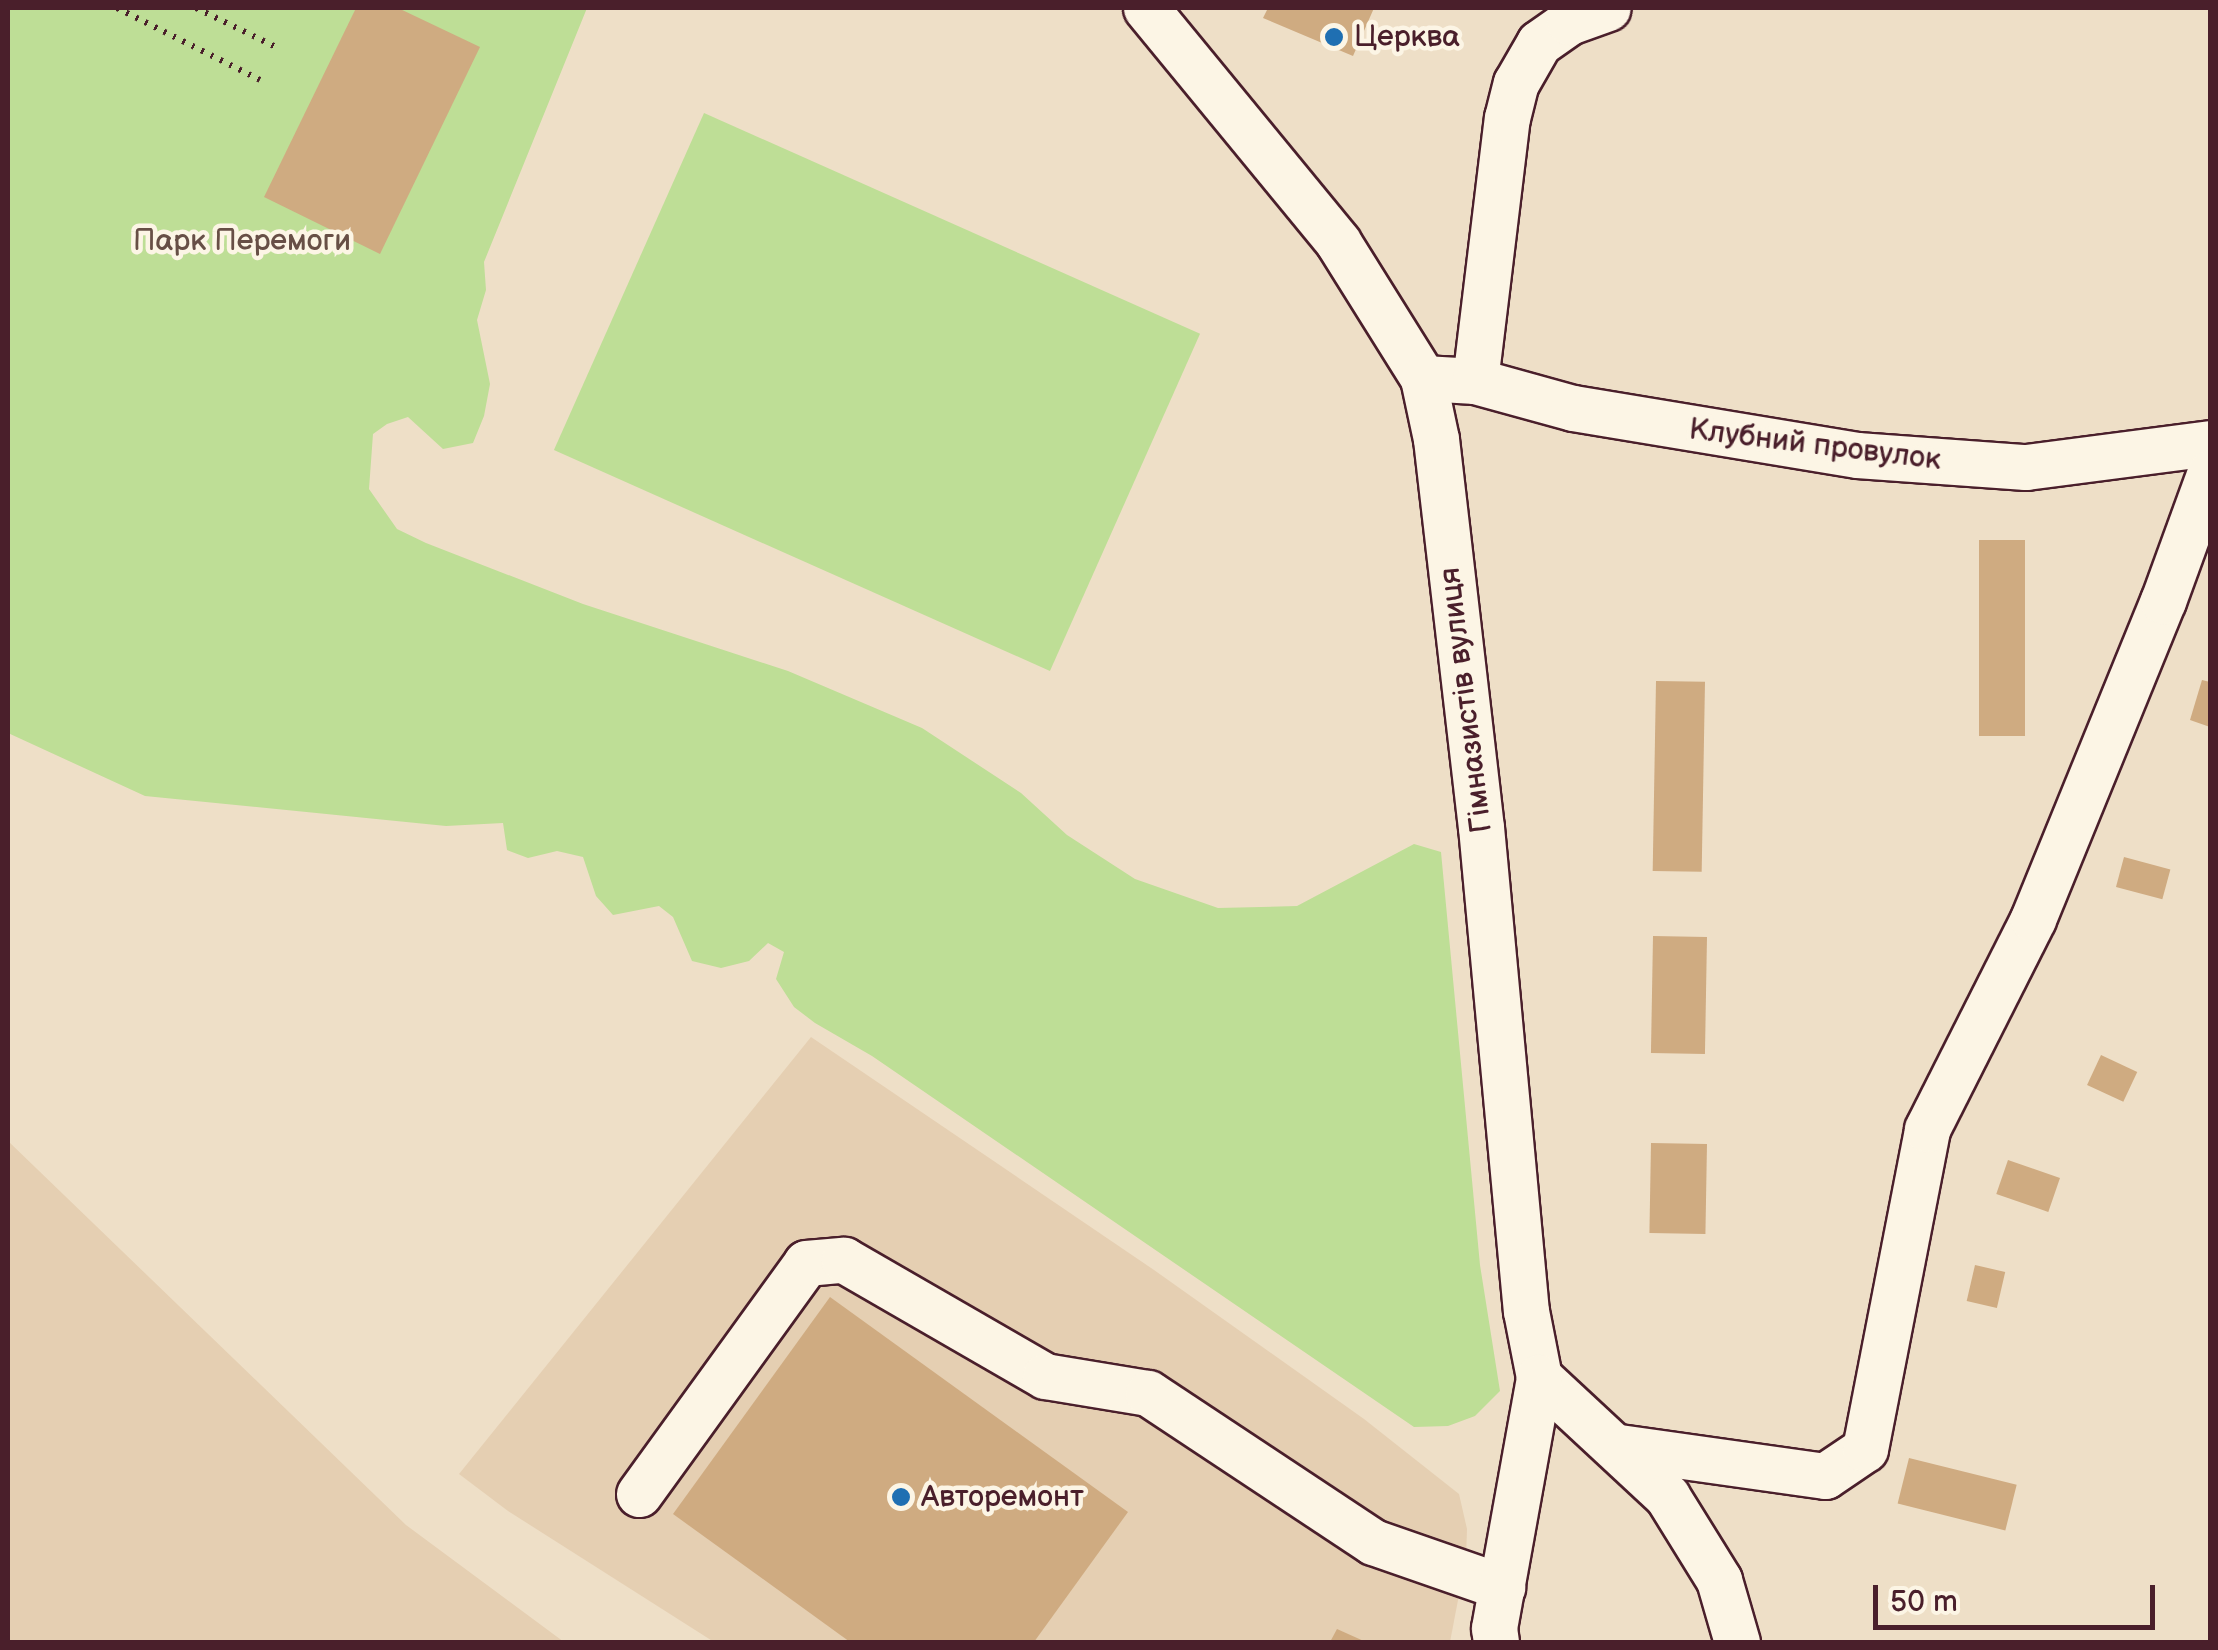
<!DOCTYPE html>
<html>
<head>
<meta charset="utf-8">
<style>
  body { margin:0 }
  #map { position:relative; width:2218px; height:1650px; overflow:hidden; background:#eedfc7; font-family:"Balsamiq Sans",sans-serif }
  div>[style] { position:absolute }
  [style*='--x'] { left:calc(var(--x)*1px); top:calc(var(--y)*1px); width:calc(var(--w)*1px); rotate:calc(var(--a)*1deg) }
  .built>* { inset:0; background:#e5cfb2 }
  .green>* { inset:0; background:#bede96; transform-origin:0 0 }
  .building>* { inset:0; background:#cfab81; transform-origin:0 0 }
  .path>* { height:6px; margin-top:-3px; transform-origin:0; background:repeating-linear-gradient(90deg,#4a1f2b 0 2.5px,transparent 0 10.5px) }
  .roads { filter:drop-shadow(2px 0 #4a1f2b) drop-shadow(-2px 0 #4a1f2b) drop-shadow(0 2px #4a1f2b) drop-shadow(0 -2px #4a1f2b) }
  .minor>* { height:45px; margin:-22.5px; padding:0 22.5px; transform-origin:22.5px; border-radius:22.5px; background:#fcf5e5 }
  .dots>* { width:28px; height:28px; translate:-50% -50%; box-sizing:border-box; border:5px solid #fcf5e5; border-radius:50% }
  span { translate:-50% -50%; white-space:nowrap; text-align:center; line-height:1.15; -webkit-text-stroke:9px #fcf5e5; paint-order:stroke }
  .poi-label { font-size:30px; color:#4a1f2b }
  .left { translate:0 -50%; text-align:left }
  .park-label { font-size:30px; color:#674f46 }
  .street-label { font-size:30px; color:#4a1f2b }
  .frame { position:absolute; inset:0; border:10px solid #4a1f2b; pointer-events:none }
  .scale { position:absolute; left:1873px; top:1585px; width:282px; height:45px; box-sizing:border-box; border:5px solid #4a1f2b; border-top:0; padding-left:12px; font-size:30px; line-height:35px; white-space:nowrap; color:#4a1f2b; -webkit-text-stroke:8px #fcf5e5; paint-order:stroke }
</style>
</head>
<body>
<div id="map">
  <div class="built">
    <div style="clip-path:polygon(811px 1037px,1154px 1270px,1364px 1419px,1459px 1494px,1467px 1529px,1466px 1558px,1450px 1642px,714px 1642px,508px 1511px,459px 1474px)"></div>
    <div style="clip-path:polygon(8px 1141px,406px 1525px,564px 1642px,8px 1642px)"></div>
  </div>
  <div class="green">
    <div style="clip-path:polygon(8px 8px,587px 8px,484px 262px,486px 290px,477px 320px,490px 384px,484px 416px,473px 443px,443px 449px,408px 417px,387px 424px,373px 434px,369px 489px,397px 529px,426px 543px,583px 604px,788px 671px,922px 728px,1021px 793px,1067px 835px,1135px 879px,1218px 908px,1297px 906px,1414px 844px,1441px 852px,1480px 1265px,1500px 1391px,1475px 1416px,1448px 1426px,1414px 1427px,872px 1056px,815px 1023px,794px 1007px,776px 979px,784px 952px,768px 943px,749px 961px,721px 968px,692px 961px,673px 917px,659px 906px,613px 915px,596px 896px,583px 857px,557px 851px,528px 858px,507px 850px,503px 823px,446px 826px,145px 796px,8px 733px)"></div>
    <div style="left:704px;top:113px;width:543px;height:369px;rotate:24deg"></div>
  </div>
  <div class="building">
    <div style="clip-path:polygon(356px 8px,398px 8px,480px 47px,380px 254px,264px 197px)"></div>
    <div style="clip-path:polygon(1268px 8px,1374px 8px,1353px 56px,1263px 18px)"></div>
    <div style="left:1979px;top:540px;width:46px;height:196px"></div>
    <div style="clip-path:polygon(2202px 680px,2210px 682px,2210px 727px,2190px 720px)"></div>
    <div style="left:1656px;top:681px;width:49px;height:190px;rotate:1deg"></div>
    <div style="left:2124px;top:857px;width:48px;height:31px;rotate:15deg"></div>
    <div style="left:1653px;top:936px;width:54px;height:117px;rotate:1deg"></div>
    <div style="left:2101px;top:1055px;width:40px;height:33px;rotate:25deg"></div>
    <div style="left:1651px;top:1143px;width:56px;height:90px;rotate:1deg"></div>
    <div style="left:2008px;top:1160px;width:55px;height:36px;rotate:19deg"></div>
    <div style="left:1975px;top:1265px;width:31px;height:37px;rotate:13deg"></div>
    <div style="clip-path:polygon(830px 1297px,1128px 1512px,1034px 1642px,850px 1642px,673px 1514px)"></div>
    <div style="left:1909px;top:1458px;width:111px;height:47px;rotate:14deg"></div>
    <div style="clip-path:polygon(1337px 1629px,1366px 1642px,1330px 1642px)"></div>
  </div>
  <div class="path">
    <div style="--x:117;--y:8;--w:160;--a:26.7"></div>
    <div style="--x:196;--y:8;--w:89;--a:26"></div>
  </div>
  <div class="roads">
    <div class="minor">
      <div style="--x:1146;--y:8;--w:303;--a:50.6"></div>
      <div style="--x:1338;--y:242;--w:160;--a:58"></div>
      <div style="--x:1423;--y:378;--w:62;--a:78"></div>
      <div style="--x:1436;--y:439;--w:391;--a:83.4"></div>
      <div style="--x:1481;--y:827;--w:486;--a:84.7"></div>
      <div style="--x:1526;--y:1311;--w:67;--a:78.9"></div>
      <div style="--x:1539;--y:1377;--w:175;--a:42.9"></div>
      <div style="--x:1667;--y:1496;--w:99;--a:58.2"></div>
      <div style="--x:1719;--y:1580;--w:65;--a:73.8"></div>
      <div style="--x:1423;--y:378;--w:52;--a:3.3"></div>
      <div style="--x:1475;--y:381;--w:102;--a:15.4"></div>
      <div style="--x:1573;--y:408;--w:288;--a:9.4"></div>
      <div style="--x:1857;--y:455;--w:169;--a:4.1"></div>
      <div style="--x:2026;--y:467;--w:186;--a:-7.4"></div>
      <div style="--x:1475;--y:381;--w:265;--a:-83.1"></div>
      <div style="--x:1507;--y:118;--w:36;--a:-76"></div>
      <div style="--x:1516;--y:83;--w:46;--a:-60.1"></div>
      <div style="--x:1539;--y:43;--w:37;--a:-35"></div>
      <div style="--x:1569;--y:22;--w:41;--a:-19.7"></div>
      <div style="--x:1619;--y:1447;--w:208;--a:8"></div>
      <div style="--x:1825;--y:1476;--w:48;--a:-34"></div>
      <div style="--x:1865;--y:1449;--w:326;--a:-79"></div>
      <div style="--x:1927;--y:1129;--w:235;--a:-63.2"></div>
      <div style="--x:2033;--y:919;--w:344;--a:-67.8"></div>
      <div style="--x:2163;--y:601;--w:137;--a:-70"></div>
      <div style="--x:639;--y:1494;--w:285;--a:-54.1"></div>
      <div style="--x:806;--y:1263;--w:38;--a:-5"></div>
      <div style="--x:844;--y:1260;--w:232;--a:30"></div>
      <div style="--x:1045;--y:1376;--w:104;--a:9.4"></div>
      <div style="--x:1148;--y:1393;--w:270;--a:33.5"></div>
      <div style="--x:1373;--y:1542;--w:137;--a:19.2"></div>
      <div style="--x:1496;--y:1642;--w:14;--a:-98"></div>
      <div style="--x:1494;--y:1628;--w:255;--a:-79.8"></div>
    </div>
  </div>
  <div class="dots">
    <div style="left:1334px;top:37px;background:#1f6fb2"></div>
    <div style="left:901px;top:1497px;background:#1f6fb2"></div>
  </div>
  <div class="poi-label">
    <span class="left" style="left:1354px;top:37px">Церква</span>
    <span class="left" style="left:921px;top:1497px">Авторемонт</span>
  </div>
  <div class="park-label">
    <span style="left:242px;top:241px">Парк Перемоги</span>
  </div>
  <div class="street-label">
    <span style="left:1815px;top:445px;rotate:7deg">Клубний провулок</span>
    <span style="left:1466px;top:700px;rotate:-97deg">Гімназистів вулиця</span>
  </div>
  <div class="frame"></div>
  <div class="scale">50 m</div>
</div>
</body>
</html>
